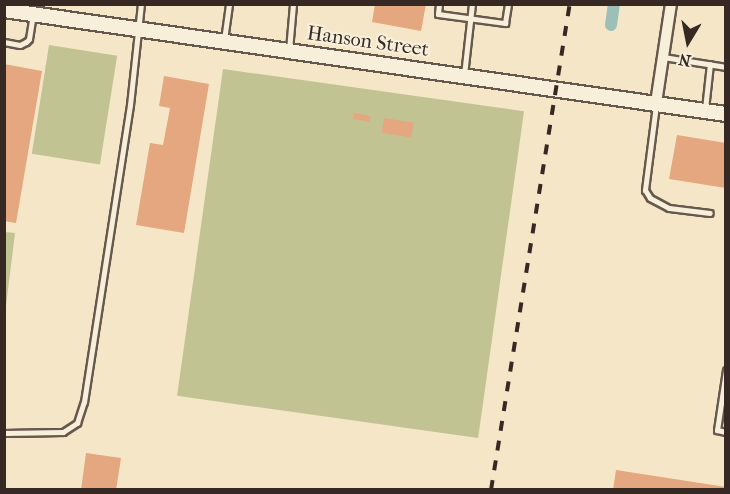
<!DOCTYPE html>
<html>
<head>
<meta charset="utf-8">
<style>
  body { margin:0 }
  #map { position:relative; width:730px; height:494px; overflow:hidden; background:#f5e6c8; font-family:"IM FELL French Canon",serif }
  div>[style] { position:absolute }
  [style*='--x'] { left:calc(var(--x)*1px); top:calc(var(--y)*1px); width:calc(var(--w)*1px); rotate:calc(var(--a)*1deg) }
  .green>* { inset:0; background:#c1c392; transform-origin:0 0 }
  .canal>* { height:12px; margin:-6px; padding:0 6px; transform-origin:6px; border-radius:6px; background:#9cbfb8 }
  .building>* { inset:0; background:#e4a77f; transform-origin:0 0 }
  .roads { filter:drop-shadow(2px 0 #66584c) drop-shadow(-2px 0 #66584c) drop-shadow(0 2px #66584c) drop-shadow(0 -2px #66584c) }
  .service>* { height:5px; margin:-2.5px; padding:0 2.5px; transform-origin:2.5px; border-radius:2.5px; background:#f8efdb }
  .minor>* { height:10px; margin:-5px; padding:0 5px; transform-origin:5px; border-radius:5px; background:#f8efdb }
  .tertiary>* { height:14px; margin:-7px; padding:0 7px; transform-origin:7px; border-radius:7px; background:#f8efdb }
  .rail>* { height:4px; margin-top:-2px; transform-origin:0; background:repeating-linear-gradient(90deg,#362923 0 10px,transparent 0 20px) }
  span { translate:-50% -50%; white-space:nowrap; text-align:center; line-height:1.15; -webkit-text-stroke:4.5px #f8efdb; paint-order:stroke }
  .street-label { font-size:20px; color:#362923 }
  .frame { position:absolute; inset:0; border:6px solid #362923; pointer-events:none }
  .north { position:absolute; left:658px; top:12px; width:60px; height:60px; -webkit-text-stroke:4px #f8efdb; paint-order:stroke; rotate:190deg; font-size:16px; font-weight:700; line-height:24px; text-align:center; color:#362923 }
  .north::after { content:''; display:block; margin:auto; width:21px; height:27px; background:#362923; clip-path:polygon(50% 0,100% 100%,50% 72%,0 100%) }
</style>
</head>
<body>
<div id="map">
  <div class="green">
    <div style="left:49px;top:45px;width:69px;height:110px;rotate:9deg"></div>
    <div style="left:223px;top:69px;width:304px;height:330px;rotate:8deg"></div>
    <div style="clip-path:polygon(5px 232px,15px 233px,5px 314px,4px 232px)"></div>
  </div>
  <div class="canal">
    <div style="--x:611;--y:25;--w:21;--a:-82"></div>
  </div>
  <div class="building">
    <div style="clip-path:polygon(375px 4px,426px 4px,421px 31px,372px 22px)"></div>
    <div style="clip-path:polygon(4px 64px,42px 71px,16px 223px,4px 221px)"></div>
    <div style="clip-path:polygon(164px 76px,209px 84px,184px 233px,136px 225px,150px 143px,163px 145px,170px 108px,159px 106px)"></div>
    <div style="left:354px;top:113px;width:17px;height:6px;rotate:10deg"></div>
    <div style="left:384px;top:118px;width:30px;height:15px;rotate:9deg"></div>
    <div style="clip-path:polygon(677px 135px,726px 143px,726px 188px,669px 179px)"></div>
    <div style="clip-path:polygon(86px 453px,121px 458px,116px 490px,81px 490px)"></div>
    <div style="clip-path:polygon(616px 470px,726px 487px,726px 490px,613px 490px)"></div>
  </div>
  <div class="roads">
    <div class="service">
      <div style="--x:439;--y:4;--w:10;--a:96"></div>
      <div style="--x:438;--y:14;--w:68;--a:7.7"></div>
      <div style="--x:505;--y:23;--w:19;--a:-81"></div>
      <div style="--x:224;--y:40;--w:36;--a:-82"></div>
      <div style="--x:4;--y:42;--w:16;--a:11"></div>
      <div style="--x:20;--y:45;--w:7;--a:-27"></div>
      <div style="--x:26;--y:42;--w:4;--a:-45"></div>
      <div style="--x:29;--y:39;--w:24;--a:-81"></div>
      <div style="--x:289;--y:50;--w:46;--a:-85"></div>
      <div style="--x:663;--y:57;--w:64;--a:9"></div>
      <div style="--x:464;--y:75;--w:71;--a:-83.6"></div>
      <div style="--x:656;--y:105;--w:86;--a:97.4"></div>
      <div style="--x:645;--y:190;--w:9;--a:58"></div>
      <div style="--x:650;--y:198;--w:21;--a:28"></div>
      <div style="--x:669;--y:208;--w:41;--a:7"></div>
      <div style="--x:705;--y:109;--w:45;--a:-83.7"></div>
      <div style="--x:726;--y:370;--w:61;--a:98.5"></div>
      <div style="--x:717;--y:430;--w:9;--a:13"></div>
      <div style="--x:4;--y:433;--w:59;--a:-1"></div>
      <div style="--x:63;--y:432;--w:17;--a:-33"></div>
      <div style="--x:77;--y:423;--w:22;--a:-72"></div>
      <div style="--x:84;--y:402;--w:301;--a:-81.2"></div>
      <div style="--x:130;--y:105;--w:102;--a:-83.8"></div>
    </div>
    <div class="minor">
      <div style="--x:656;--y:103;--w:100;--a:-81.4"></div>
    </div>
    <div class="tertiary">
      <div style="--x:4;--y:10;--w:729;--a:8.2"></div>
    </div>
  </div>
  <div class="rail">
    <div style="--x:491;--y:490;--w:492;--a:-80.8"></div>
  </div>
  <div class="street-label">
    <span style="left:368px;top:41px;rotate:8deg">Hanson Street</span>
  </div>
  <div class="frame"></div>
  <div class="north">N</div>
</div>
</body>
</html>
